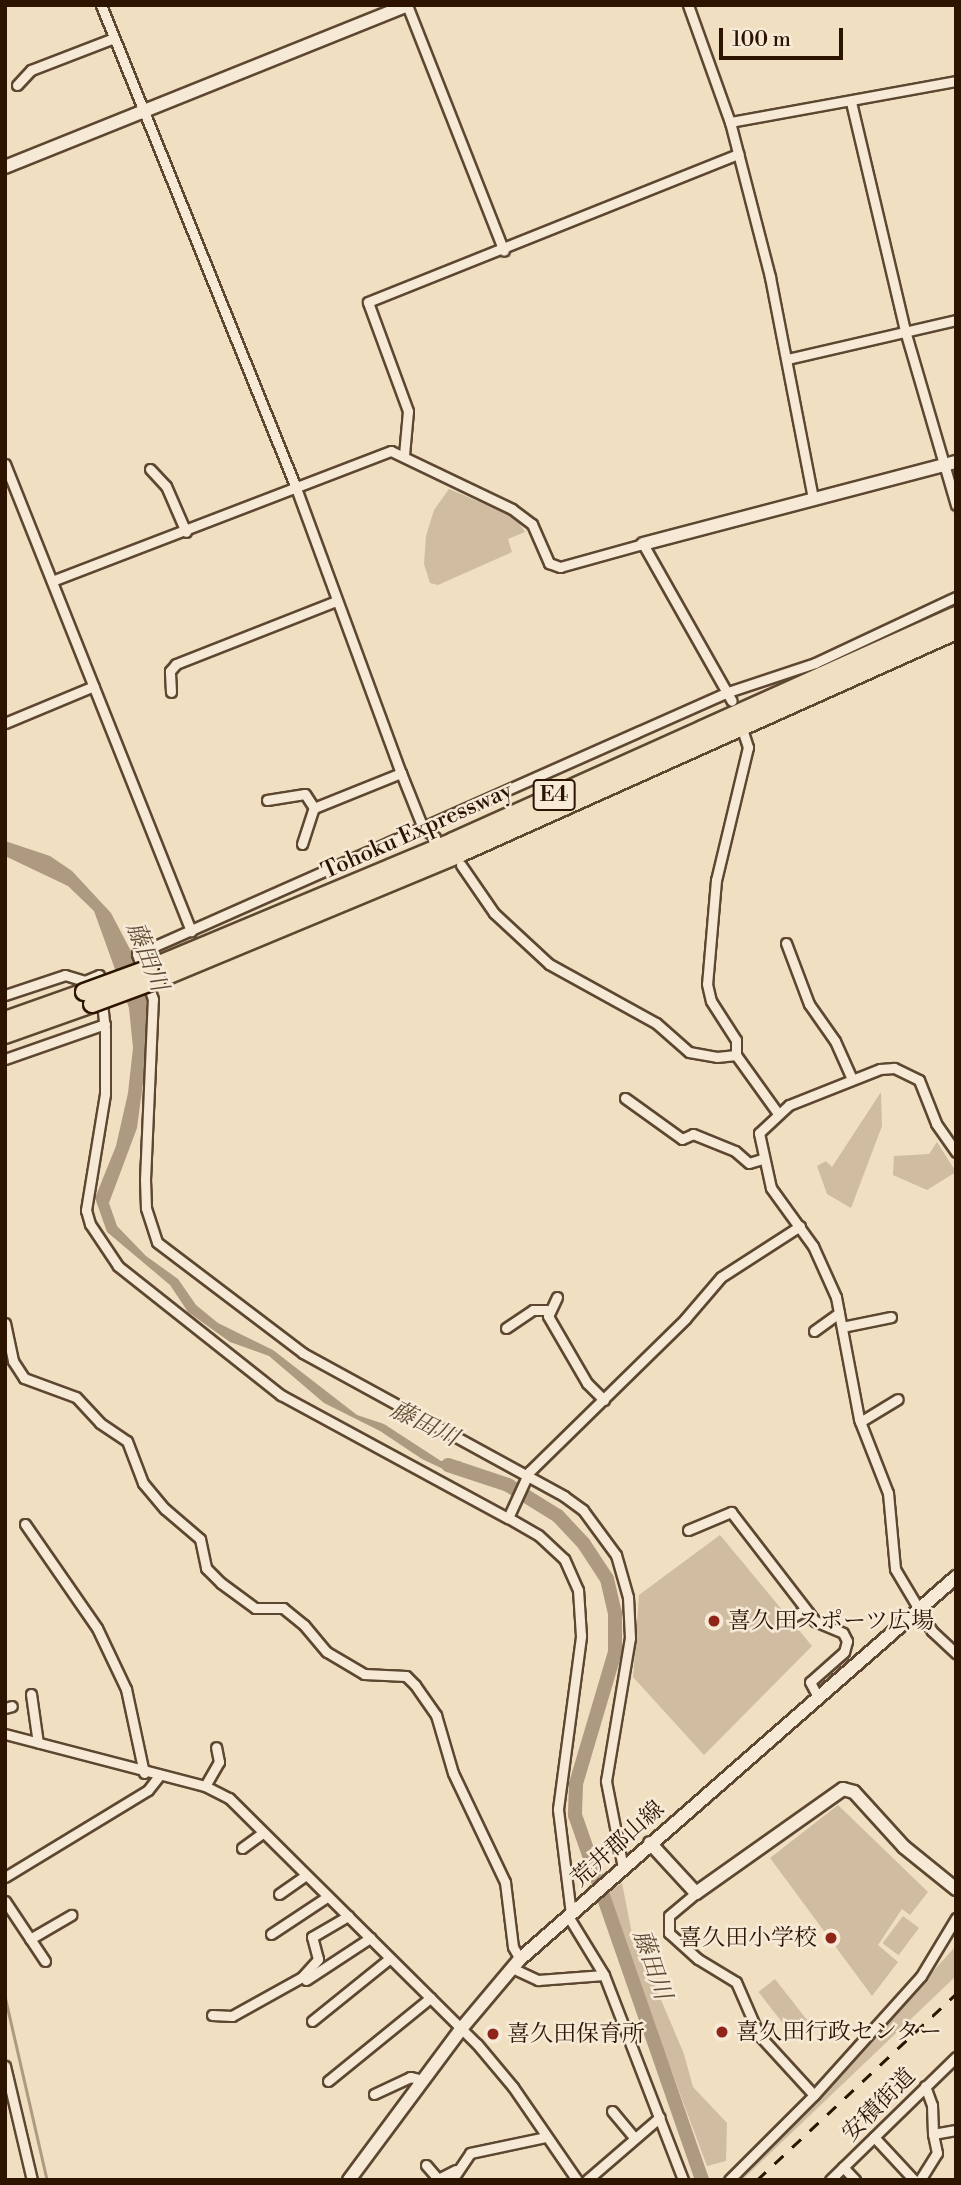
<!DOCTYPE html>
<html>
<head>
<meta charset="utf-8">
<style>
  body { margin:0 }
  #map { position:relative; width:961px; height:2185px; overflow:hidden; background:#f1dfc1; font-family:"Libre Bodoni","Noto Serif JP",serif }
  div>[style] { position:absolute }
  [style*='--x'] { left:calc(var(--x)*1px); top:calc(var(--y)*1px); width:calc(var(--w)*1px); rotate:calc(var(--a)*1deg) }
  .green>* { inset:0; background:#d0bca0; transform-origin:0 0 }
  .water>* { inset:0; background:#ae9a80 }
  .stream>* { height:2.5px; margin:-1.25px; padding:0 1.25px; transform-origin:1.25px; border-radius:1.25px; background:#ae9a80 }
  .river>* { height:14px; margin:-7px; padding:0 7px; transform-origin:7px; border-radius:7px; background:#ae9a80 }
  .roads { filter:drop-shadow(2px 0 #5d4731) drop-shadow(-2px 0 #5d4731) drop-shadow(0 2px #5d4731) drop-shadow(0 -2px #5d4731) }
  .street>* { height:9px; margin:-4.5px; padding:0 4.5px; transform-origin:4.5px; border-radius:4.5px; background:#f6ead7 }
  .secondary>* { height:12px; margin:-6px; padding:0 6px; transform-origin:6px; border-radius:6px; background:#f6ead7 }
  .highway>* { height:16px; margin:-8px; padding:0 8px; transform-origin:8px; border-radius:8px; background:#f1dfc1 }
  .rail>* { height:2.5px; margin-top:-1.25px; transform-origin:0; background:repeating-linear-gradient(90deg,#2c1401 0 12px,transparent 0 24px) }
  .bridges { filter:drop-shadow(2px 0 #2c1401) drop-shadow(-2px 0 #2c1401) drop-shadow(0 2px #2c1401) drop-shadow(0 -2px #2c1401) }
  .highway-bridge>* { height:16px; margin:-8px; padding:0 8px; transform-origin:8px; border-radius:8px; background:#f1dfc1 }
  .dots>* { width:19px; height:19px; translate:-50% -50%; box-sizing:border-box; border:4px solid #f6ead7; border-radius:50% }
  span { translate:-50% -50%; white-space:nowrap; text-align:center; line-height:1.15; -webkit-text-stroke:5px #f6ead7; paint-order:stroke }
  .shield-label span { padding:2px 5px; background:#f6ead7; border:2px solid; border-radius:5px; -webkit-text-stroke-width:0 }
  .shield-label { font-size:21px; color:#2c1401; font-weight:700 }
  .street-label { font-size:23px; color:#2c1401 }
  .poi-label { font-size:23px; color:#2c1401 }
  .left { translate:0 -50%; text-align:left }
  .right { translate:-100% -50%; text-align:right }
  .water-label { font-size:24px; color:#604a34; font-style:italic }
  .frame { position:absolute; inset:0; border:7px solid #2c1401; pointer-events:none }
  .scale { position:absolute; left:719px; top:28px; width:124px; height:32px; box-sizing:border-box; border:4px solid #2c1401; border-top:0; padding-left:9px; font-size:21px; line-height:24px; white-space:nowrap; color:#2c1401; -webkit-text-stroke:5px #f6ead7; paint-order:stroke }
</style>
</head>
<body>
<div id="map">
  <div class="green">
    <div style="clip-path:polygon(449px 489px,515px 517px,525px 532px,508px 539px,512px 552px,438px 585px,430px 583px,424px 564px,426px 536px,434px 510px)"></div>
    <div style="clip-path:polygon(881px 1092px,882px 1126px,851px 1208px,827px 1194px,817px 1166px,826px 1161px,832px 1167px)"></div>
    <div style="clip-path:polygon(937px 1142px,956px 1172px,927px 1190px,893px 1175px,894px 1156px,929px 1154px)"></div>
    <div style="clip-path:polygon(720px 1535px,812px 1646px,704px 1755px,633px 1677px,639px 1595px)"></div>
    <div style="clip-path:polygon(838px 1805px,928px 1892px,910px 1915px,902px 1909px,878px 1945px,898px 1962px,872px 1996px,770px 1858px)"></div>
    <div style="clip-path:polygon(622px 1883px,631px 1929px,684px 2054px,693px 2087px,727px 2123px,726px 2161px,707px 2166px,626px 1949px,609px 1891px)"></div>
    <div style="left:903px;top:1916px;width:20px;height:34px;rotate:37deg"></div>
    <div style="clip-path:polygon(956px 1946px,956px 1976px,742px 2180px,727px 2180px,870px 2040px)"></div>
    <div style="left:775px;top:1979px;width:52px;height:21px;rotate:52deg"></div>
  </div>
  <div class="water">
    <div style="clip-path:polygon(5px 841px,50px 856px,72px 871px,111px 913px,134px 957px,146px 999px,147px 1053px,137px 1128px,109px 1203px,117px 1226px,146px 1256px,178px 1279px,196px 1305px,218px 1323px,273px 1350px,357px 1415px,384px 1424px,441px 1461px,460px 1461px,466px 1467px,441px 1468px,422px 1459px,380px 1431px,324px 1403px,269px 1356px,230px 1342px,188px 1312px,170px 1285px,107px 1232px,95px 1198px,116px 1146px,128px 1093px,133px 1048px,129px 1008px,94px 911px,68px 886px,5px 856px)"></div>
  </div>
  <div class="stream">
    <div style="--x:5;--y:1996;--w:189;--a:77.1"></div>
  </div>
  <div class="river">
    <div style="--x:448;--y:1465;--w:63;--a:18.4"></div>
    <div style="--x:508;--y:1485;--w:59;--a:31.8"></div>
    <div style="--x:558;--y:1516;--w:38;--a:47"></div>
    <div style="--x:584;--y:1544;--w:42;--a:56.7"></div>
    <div style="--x:607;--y:1579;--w:35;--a:77"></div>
    <div style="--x:615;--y:1613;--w:39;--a:90"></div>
    <div style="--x:615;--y:1652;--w:138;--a:106.5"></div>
    <div style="--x:576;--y:1784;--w:31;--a:92"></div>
    <div style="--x:575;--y:1815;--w:386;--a:70.8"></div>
  </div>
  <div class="roads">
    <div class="street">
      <div style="--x:101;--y:5;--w:521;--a:68.01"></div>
      <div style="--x:296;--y:488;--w:304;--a:69.8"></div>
      <div style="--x:401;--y:773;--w:59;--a:68.2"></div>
      <div style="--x:423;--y:828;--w:15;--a:37"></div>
      <div style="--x:407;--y:5;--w:264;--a:68.5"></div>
      <div style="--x:688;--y:5;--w:124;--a:70.3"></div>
      <div style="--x:730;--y:122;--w:160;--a:75.5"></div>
      <div style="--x:770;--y:277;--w:225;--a:79"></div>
      <div style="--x:17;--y:85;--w:21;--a:-47"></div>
      <div style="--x:31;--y:70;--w:89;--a:-21.1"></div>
      <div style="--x:851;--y:102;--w:238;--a:76.7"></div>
      <div style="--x:906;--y:334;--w:178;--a:73.7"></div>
      <div style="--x:730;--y:122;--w:230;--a:-10.3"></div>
      <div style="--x:787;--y:359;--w:173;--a:-13"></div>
      <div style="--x:404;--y:455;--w:44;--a:-84.8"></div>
      <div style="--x:408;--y:411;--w:116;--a:-110.2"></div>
      <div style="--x:368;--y:302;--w:399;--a:-21.8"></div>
      <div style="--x:5;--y:464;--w:503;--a:68.28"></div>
      <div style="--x:150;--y:469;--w:23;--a:47"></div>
      <div style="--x:166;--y:486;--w:50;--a:66.5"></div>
      <div style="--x:52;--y:581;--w:363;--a:-21"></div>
      <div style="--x:391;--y:451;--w:134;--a:25.6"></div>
      <div style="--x:512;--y:509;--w:25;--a:37"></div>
      <div style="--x:532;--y:524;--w:43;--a:66.4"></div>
      <div style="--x:549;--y:563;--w:12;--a:20"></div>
      <div style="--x:560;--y:567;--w:86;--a:-15.5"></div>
      <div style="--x:643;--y:544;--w:180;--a:60.5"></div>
      <div style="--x:171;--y:692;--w:21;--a:-93"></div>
      <div style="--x:170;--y:671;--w:9;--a:-49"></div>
      <div style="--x:176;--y:664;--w:172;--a:-21.5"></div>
      <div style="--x:5;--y:723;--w:96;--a:-22.6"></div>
      <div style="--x:744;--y:735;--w:13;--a:72"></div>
      <div style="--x:748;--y:747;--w:137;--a:103.5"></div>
      <div style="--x:716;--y:880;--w:104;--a:94.9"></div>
      <div style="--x:707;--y:984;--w:17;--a:77"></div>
      <div style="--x:711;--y:1001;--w:46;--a:57.3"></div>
      <div style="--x:736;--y:1040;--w:15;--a:90"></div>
      <div style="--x:736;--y:1055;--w:70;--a:54.3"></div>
      <div style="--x:267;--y:800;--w:38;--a:-9"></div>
      <div style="--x:305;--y:794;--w:17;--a:57"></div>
      <div style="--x:314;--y:808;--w:94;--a:-21.9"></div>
      <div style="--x:302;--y:844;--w:38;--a:-72"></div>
      <div style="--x:461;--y:865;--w:58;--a:55.5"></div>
      <div style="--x:494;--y:913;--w:75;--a:42.8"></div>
      <div style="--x:549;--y:964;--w:122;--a:28.9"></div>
      <div style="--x:656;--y:1023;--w:44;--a:41.3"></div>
      <div style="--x:689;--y:1052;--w:28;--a:10"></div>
      <div style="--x:717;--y:1057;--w:19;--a:-6"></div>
      <div style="--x:786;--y:943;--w:65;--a:69.3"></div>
      <div style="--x:809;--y:1004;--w:45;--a:54.9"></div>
      <div style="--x:835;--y:1041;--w:42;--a:65.9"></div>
      <div style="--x:5;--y:995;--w:63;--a:-18.4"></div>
      <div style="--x:65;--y:975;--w:21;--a:17"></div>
      <div style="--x:85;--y:981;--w:15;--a:-23"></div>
      <div style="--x:99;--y:975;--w:55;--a:83.8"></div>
      <div style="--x:105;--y:1030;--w:64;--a:90"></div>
      <div style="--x:105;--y:1094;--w:118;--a:99.3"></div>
      <div style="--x:86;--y:1210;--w:15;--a:74"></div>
      <div style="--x:90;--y:1224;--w:50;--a:56.3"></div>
      <div style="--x:118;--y:1266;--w:208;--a:38.4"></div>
      <div style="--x:281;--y:1395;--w:258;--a:28.5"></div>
      <div style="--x:5;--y:1059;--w:106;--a:-19.3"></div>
      <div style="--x:625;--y:1098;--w:70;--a:35.7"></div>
      <div style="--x:682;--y:1139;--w:12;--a:-24"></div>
      <div style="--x:693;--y:1134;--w:45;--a:22"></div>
      <div style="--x:735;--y:1151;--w:18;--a:41"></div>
      <div style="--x:749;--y:1163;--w:14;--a:-17"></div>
      <div style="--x:956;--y:1152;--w:35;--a:-125"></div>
      <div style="--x:936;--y:1123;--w:46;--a:-111.6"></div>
      <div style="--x:919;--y:1080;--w:28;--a:-154"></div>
      <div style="--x:894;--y:1068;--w:14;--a:176"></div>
      <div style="--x:880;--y:1069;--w:98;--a:158.4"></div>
      <div style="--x:789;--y:1105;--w:41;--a:137"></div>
      <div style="--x:759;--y:1133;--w:56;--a:77.7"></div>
      <div style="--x:771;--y:1188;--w:72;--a:54.1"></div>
      <div style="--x:813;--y:1246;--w:56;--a:65.7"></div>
      <div style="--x:836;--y:1297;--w:124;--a:79.3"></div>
      <div style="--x:859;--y:1419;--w:79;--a:68.6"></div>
      <div style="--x:888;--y:1493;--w:76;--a:84.7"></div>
      <div style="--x:895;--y:1569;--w:72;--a:59.2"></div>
      <div style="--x:932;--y:1631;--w:33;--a:43"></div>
      <div style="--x:557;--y:1297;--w:21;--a:115"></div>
      <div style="--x:548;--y:1316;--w:78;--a:59.8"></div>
      <div style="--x:587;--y:1383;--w:24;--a:45"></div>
      <div style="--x:5;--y:1323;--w:39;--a:78"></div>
      <div style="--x:13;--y:1361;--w:20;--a:57"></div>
      <div style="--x:24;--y:1378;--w:55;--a:20.1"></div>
      <div style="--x:76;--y:1397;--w:35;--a:47"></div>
      <div style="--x:100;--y:1423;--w:32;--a:34"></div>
      <div style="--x:127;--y:1441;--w:45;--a:69.1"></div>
      <div style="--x:143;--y:1483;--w:34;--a:50"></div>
      <div style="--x:165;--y:1509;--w:46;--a:40.6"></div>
      <div style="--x:200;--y:1539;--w:30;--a:78"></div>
      <div style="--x:206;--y:1568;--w:21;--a:45"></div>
      <div style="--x:221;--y:1583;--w:42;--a:36.3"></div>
      <div style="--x:255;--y:1608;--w:28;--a:0"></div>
      <div style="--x:283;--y:1608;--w:27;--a:39"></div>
      <div style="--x:304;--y:1625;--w:35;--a:50"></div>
      <div style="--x:327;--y:1652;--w:43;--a:30.7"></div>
      <div style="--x:364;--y:1674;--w:42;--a:2.7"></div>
      <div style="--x:406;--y:1676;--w:13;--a:45"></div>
      <div style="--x:415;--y:1685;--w:37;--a:55"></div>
      <div style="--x:436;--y:1715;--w:60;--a:73.7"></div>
      <div style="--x:453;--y:1773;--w:121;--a:64.5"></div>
      <div style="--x:505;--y:1882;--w:65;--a:83"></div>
      <div style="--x:513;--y:1947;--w:14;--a:60"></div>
      <div style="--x:842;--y:1327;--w:50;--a:-11.5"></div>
      <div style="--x:506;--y:1328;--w:32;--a:-34"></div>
      <div style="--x:533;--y:1310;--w:14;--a:0"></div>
      <div style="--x:814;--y:1331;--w:31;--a:-36"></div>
      <div style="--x:860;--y:1422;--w:44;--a:-31.2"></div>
      <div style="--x:25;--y:1524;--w:126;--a:55.3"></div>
      <div style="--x:97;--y:1628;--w:68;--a:64.6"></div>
      <div style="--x:126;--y:1689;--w:86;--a:77.9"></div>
      <div style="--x:688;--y:1530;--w:47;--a:-22.7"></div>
      <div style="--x:731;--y:1512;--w:138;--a:52.4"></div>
      <div style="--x:815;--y:1621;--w:30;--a:23"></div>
      <div style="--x:843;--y:1633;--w:9;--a:63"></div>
      <div style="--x:847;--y:1641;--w:11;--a:105"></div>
      <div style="--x:844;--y:1652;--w:45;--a:138.6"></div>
      <div style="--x:810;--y:1682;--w:17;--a:62"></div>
      <div style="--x:794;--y:1616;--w:13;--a:-29"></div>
      <div style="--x:31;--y:1694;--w:49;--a:81.9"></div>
      <div style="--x:5;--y:1708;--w:7;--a:-16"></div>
      <div style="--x:5;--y:1734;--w:207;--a:14.6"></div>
      <div style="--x:205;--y:1786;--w:27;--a:27"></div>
      <div style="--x:229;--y:1798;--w:349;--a:44.8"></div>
      <div style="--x:477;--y:2044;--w:56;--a:50.1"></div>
      <div style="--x:513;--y:2087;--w:113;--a:55.5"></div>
      <div style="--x:205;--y:1786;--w:28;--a:-60"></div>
      <div style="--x:219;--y:1762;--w:15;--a:-101"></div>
      <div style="--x:242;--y:1848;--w:26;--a:-36"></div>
      <div style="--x:623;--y:1868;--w:89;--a:-101.1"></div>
      <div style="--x:606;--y:1781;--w:145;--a:-80.5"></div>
      <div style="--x:630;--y:1638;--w:41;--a:-92.8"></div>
      <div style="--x:628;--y:1597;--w:44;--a:-105.9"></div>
      <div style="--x:616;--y:1555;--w:56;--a:-126.3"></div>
      <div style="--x:583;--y:1510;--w:24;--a:-144"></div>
      <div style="--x:564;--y:1496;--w:298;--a:-151.3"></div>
      <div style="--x:303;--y:1353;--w:183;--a:-142.8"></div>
      <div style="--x:157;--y:1242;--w:36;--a:-108"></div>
      <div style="--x:146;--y:1208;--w:28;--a:-92"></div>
      <div style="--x:145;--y:1180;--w:181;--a:-87.5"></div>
      <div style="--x:153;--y:999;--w:48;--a:-109.6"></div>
      <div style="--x:137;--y:954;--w:646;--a:-23.91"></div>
      <div style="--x:728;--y:692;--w:92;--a:-18.4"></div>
      <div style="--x:815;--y:663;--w:156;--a:-25.1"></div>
      <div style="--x:5;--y:1877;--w:167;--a:-31.3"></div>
      <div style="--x:148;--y:1790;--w:16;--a:-52"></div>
      <div style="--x:696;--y:1893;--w:35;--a:140"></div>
      <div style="--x:669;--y:1916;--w:17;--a:90"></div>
      <div style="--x:669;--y:1933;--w:39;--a:42"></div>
      <div style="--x:698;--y:1959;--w:44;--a:31.2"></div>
      <div style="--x:736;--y:1982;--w:58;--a:66.5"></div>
      <div style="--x:759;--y:2035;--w:81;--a:47.5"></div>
      <div style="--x:279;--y:1894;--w:32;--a:-35"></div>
      <div style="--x:5;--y:1901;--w:72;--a:56.3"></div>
      <div style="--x:571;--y:1914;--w:106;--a:-97.1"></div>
      <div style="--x:558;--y:1809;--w:175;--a:-82.4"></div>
      <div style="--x:581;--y:1636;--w:46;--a:-93.7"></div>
      <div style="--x:578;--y:1590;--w:34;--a:-114"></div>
      <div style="--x:564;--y:1559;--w:35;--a:-137"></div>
      <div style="--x:538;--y:1535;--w:34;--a:-150"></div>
      <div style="--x:508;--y:1518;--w:51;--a:-65.5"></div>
      <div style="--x:529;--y:1472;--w:219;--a:-44.4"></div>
      <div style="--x:685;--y:1319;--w:55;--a:-49.4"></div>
      <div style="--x:721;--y:1277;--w:94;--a:-32.8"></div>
      <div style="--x:568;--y:1916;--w:69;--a:58.6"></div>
      <div style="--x:604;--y:1975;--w:220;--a:68.9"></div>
      <div style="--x:271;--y:1934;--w:67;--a:-33.5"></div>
      <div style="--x:30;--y:1939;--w:48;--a:-30.3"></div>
      <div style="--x:512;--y:1968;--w:29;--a:25"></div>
      <div style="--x:538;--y:1980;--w:66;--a:-4.3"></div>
      <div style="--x:306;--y:1980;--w:77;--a:-33.3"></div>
      <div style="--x:212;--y:2015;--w:20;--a:3"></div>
      <div style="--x:232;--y:2016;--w:80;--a:-29.1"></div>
      <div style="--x:302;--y:1977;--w:24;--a:-48"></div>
      <div style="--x:318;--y:1959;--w:23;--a:-105"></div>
      <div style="--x:312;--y:1937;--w:42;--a:-30.3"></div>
      <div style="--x:312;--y:2021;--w:100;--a:-38.9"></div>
      <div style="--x:5;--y:2066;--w:117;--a:76.7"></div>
      <div style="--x:328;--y:2081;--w:132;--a:-39.1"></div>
      <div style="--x:925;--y:2086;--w:20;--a:70"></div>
      <div style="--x:932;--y:2105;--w:29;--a:88"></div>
      <div style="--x:374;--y:2094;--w:40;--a:-25"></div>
      <div style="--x:410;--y:2077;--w:13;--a:13"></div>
      <div style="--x:612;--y:2111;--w:33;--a:50"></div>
      <div style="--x:874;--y:2137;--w:59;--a:47.1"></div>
      <div style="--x:426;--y:2165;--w:18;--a:49"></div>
      <div style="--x:843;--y:2167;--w:18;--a:47"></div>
      <div style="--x:436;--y:2180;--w:22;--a:-27"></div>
      <div style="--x:452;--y:2180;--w:32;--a:-56"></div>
      <div style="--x:470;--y:2153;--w:78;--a:-11.9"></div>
      <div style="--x:587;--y:2180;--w:96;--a:-40.8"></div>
      <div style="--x:729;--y:2180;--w:120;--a:-45"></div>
      <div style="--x:814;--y:2095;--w:160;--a:-48"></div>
      <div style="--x:921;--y:1976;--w:68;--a:-58.9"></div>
      <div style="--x:830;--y:2180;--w:176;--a:-44.3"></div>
      <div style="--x:920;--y:2180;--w:32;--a:-58"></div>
      <div style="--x:937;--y:2153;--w:19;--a:-102"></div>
      <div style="--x:933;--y:2134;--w:23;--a:-10"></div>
    </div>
    <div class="secondary">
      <div style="--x:5;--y:167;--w:433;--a:-21.9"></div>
      <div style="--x:643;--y:544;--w:324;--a:-14.7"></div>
      <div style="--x:650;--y:1843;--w:68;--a:47.4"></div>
      <div style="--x:696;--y:1893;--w:180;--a:-35.3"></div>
      <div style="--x:843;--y:1789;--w:11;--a:15"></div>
      <div style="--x:854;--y:1792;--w:74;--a:47.7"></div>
      <div style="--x:904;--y:1847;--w:67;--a:38.9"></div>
      <div style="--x:349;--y:2180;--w:188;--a:-53.4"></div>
      <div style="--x:461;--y:2029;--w:92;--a:-49.9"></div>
      <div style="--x:520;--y:1959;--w:580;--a:-41.22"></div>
    </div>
    <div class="highway">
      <div style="--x:150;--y:968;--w:329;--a:-22.7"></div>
      <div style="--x:453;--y:841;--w:551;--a:-24.19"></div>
      <div style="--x:157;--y:980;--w:327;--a:-22.6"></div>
      <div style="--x:459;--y:854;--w:545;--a:-24.17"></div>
      <div style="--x:5;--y:1020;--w:84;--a:-19.5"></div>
      <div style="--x:5;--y:1035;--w:92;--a:-19.6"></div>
    </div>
  </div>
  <div class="rail">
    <div style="--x:757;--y:2180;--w:272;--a:-43.1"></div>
  </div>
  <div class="bridges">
    <div class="highway-bridge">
      <div style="--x:84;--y:992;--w:70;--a:-20"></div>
      <div style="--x:92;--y:1004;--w:69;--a:-20.3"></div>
    </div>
  </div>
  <div class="dots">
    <div style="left:714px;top:1621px;background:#8f2418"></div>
    <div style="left:831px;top:1938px;background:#8f2418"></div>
    <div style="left:722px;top:2032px;background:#8f2418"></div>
    <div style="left:493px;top:2034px;background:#8f2418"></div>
  </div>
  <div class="shield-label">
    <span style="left:554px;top:795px">E4</span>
  </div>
  <div class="street-label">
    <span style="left:417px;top:831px;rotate:-24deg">Tohoku Expressway</span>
    <span style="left:618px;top:1844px;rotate:-42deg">荒井郡山線</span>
    <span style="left:879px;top:2105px;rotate:-45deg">安積街道</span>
  </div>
  <div class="poi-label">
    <span class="left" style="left:728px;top:1621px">喜久田スポーツ広場</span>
    <span class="right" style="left:817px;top:1938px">喜久田小学校</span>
    <span class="left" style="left:736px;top:2032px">喜久田行政センター</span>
    <span class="left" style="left:507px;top:2034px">喜久田保育所</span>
  </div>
  <div class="water-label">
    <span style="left:146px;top:957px;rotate:68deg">藤田川</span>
    <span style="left:424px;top:1425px;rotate:26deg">藤田川</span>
    <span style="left:651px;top:1965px;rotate:71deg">藤田川</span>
  </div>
  <div class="frame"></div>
  <div class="scale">100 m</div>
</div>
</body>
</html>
